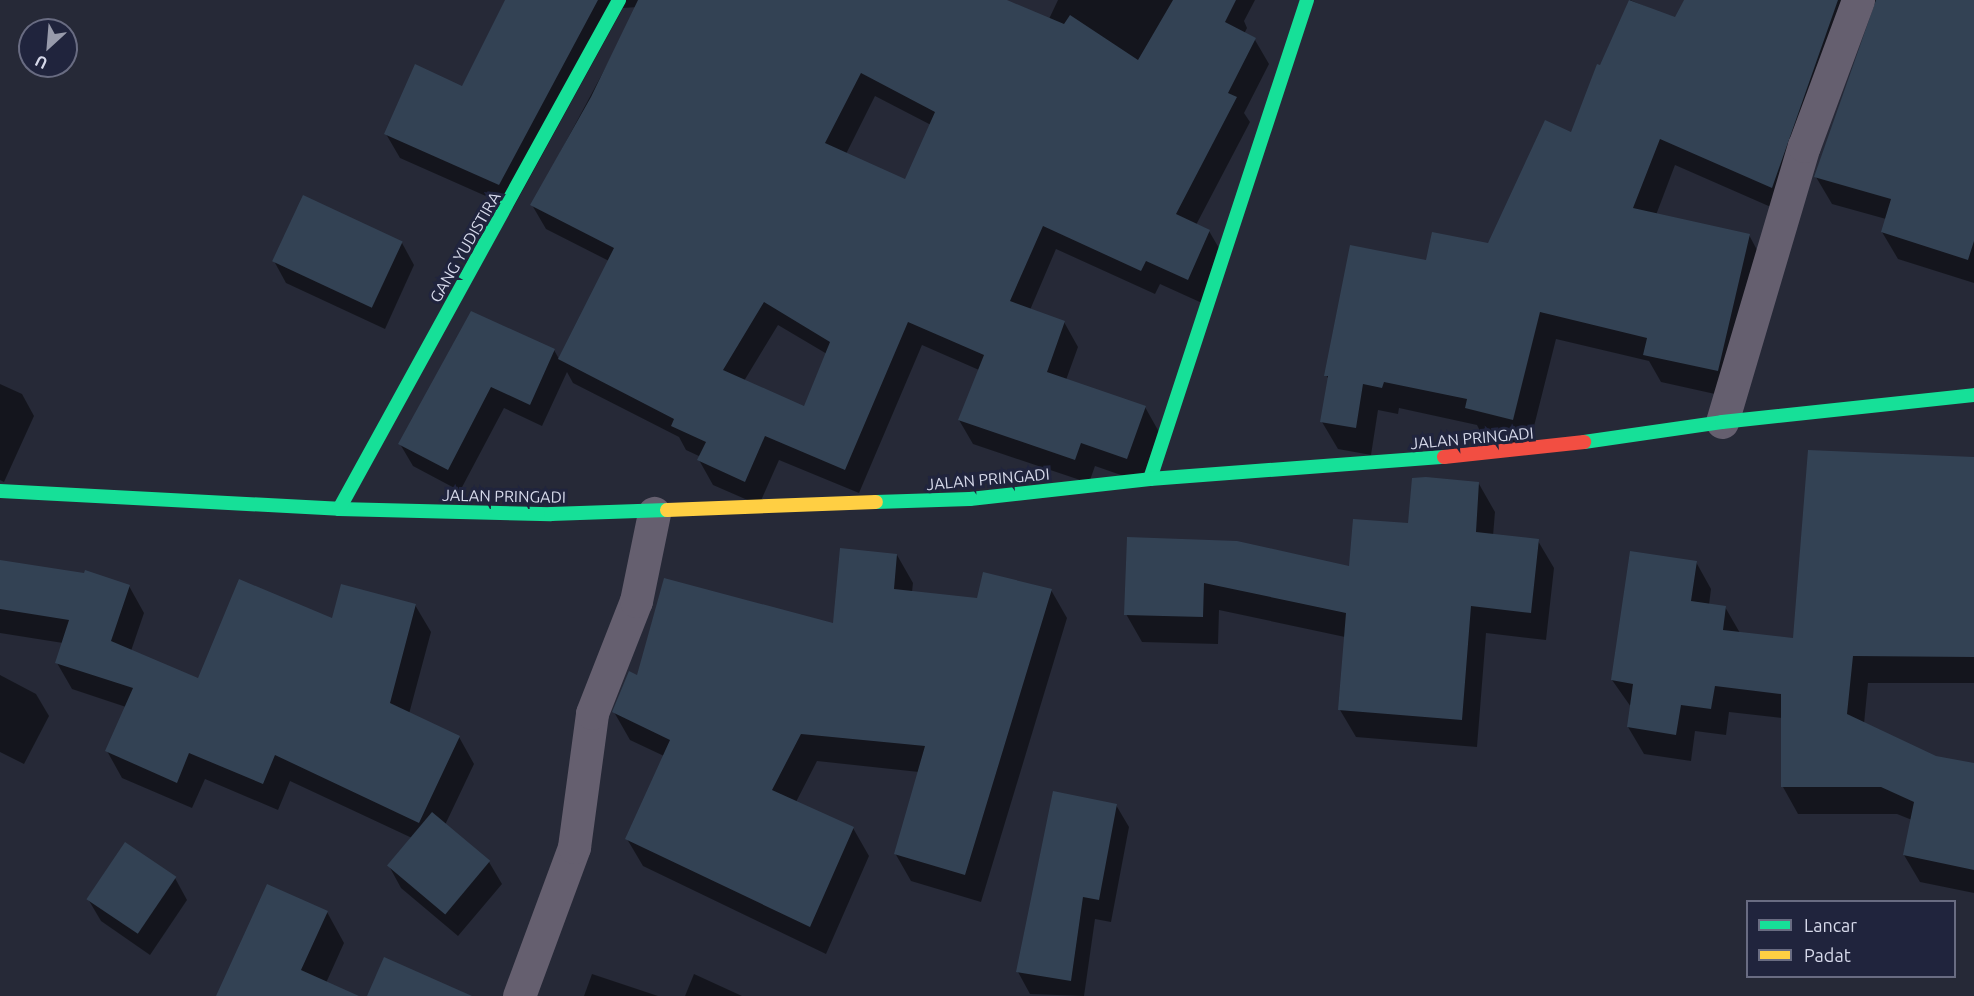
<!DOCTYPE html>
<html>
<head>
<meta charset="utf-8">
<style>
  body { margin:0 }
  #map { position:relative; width:1974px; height:996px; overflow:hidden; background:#262937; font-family:Ubuntu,sans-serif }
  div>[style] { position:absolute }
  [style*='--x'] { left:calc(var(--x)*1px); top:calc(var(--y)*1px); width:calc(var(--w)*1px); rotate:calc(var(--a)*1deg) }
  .shadow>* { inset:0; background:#0007 }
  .building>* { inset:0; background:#334254; transform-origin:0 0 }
  .street>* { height:33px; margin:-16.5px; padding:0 16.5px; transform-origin:16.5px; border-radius:16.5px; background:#655f6f }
  .fast>* { height:14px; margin:-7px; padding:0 7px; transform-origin:7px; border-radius:7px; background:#16e098 }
  .slow>* { height:14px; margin:-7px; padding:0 7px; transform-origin:7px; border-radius:7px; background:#ffcf43 }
  .jam>* { height:14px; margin:-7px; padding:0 7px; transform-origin:7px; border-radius:7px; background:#f24e42 }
  span { translate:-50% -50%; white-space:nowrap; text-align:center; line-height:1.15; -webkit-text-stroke:6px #20243d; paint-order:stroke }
  .street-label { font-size:16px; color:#d6d9ea }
  .legend { position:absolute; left:1746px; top:900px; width:210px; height:78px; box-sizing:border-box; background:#20243d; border:2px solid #696c82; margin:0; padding:8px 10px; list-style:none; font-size:18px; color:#d6d9ea }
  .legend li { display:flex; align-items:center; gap:12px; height:30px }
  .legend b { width:30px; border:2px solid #696c82 }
  .north { position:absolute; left:18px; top:18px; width:60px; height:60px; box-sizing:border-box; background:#20243d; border:2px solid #696c82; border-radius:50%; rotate:206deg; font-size:16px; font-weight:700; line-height:24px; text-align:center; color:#d6d9ea }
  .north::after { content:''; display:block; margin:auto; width:21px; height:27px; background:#989bab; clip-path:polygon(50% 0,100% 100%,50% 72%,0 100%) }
</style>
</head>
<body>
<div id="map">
  <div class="shadow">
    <div style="clip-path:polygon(evenodd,507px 0,1004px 0,1049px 19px,1058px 0,1255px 0,1244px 21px,1247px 28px,1244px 34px,1255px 40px,1269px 64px,1244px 113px,1250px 122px,1196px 225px,1209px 231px,1223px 255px,1202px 303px,1160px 284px,1155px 294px,1056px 249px,1030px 310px,1064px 322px,1078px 347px,1066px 380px,1145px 407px,1159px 432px,1141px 482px,1095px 466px,1089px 483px,973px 444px,959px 420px,979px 370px,922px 345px,859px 493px,779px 460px,759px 505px,713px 485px,699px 460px,701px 457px,686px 450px,679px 437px,573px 383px,567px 372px,542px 426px,504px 408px,460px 491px,413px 466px,400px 444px,472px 313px,554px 350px,559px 359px,609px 261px,546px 229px,532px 205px,638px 7px,623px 8px,513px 208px,400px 158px,386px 134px,463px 87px,507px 0,875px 96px,931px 125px,906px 181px,846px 154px,875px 96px,507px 0,778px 325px,827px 354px,805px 408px,744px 381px,778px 325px)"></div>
    <div style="clip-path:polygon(1630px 0,1675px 19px,1685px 0,1974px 0,1974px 283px,1898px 259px,1882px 232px,1886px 219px,1832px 204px,1816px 177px,1876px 10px,1872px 8px,1787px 214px,1675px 165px,1656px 215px,1749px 235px,1764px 263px,1733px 398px,1661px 382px,1649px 361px,1556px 339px,1529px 446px,1482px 435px,1477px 425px,1399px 408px,1398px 414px,1378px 410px,1371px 455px,1338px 449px,1322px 422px,1329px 380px,1326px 375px,1427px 262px,1488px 245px,1572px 134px)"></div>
    <div style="clip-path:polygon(402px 243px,414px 265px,385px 329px,286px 283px,274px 261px)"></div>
    <div style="clip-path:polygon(0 384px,22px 394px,34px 416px,4px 482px,0 480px)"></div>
    <div style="clip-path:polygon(1974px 458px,1974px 683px,1868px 683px,1864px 724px,1936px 757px,1974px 765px,1974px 893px,1920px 882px,1904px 855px,1912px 820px,1897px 814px,1798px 814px,1783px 787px,1782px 718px,1729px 712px,1726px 735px,1695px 731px,1691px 761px,1644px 754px,1628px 727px,1631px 707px,1612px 680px,1696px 562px,1711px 589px,1709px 605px,1725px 607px,1740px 633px,1794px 639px)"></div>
    <div style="clip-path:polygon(1479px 484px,1495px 512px,1493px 536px,1538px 541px,1554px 568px,1546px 640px,1486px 633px,1477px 747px,1356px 737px,1340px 710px,1345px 637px,1219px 610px,1218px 644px,1142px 642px,1126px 614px,1128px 539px,1351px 567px,1409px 525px)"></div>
    <div style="clip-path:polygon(897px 555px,913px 583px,912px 592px,978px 599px,1051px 590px,1067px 618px,981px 902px,911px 881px,895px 853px,919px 772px,817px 761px,796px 802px,853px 828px,869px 856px,826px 954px,643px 866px,627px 839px,664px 756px,630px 740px,614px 712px,638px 677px,834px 625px)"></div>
    <div style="clip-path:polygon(0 562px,129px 586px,144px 613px,131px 651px,199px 680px,333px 620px,415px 605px,431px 632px,409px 714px,459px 737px,474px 764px,445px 825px,489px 862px,502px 884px,458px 936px,401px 888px,389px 866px,412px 838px,290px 781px,278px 810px,205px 779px,192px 808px,122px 778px,107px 751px,126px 707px,72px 689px,57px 663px,63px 643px,0 633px)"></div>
    <div style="clip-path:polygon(0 675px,36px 694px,49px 716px,24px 764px,0 752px)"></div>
    <div style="clip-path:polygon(1116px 805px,1129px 827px,1111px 922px,1095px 919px,1084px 996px,1030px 994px,1018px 972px)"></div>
    <div style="clip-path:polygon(175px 878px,187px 900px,150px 955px,101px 921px,88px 899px)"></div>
    <div style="clip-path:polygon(327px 912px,344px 943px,326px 983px,355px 996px,218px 996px)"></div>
    <div style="clip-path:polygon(592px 974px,658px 996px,584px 996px)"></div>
    <div style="clip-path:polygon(694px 974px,742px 996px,685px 996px)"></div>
  </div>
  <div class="building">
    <div style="clip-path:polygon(505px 0,598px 0,499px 185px,384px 134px,415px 64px,462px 86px)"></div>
    <div style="clip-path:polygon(evenodd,638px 0,1007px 0,1064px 24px,1070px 15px,1138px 60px,1173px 0,1236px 0,1225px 22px,1256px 38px,1228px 93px,1237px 97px,1176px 214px,1210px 230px,1188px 280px,1146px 261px,1141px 271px,1043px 226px,1010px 301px,1065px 321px,1047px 372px,1146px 406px,1127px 459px,1081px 443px,1075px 460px,958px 420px,984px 355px,908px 322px,845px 470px,765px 436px,745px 482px,697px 460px,706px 442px,671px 426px,674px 419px,558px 359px,614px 248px,530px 205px,591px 97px,638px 0,861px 73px,935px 112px,905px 179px,825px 143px,861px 73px,638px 0,764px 302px,830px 342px,804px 406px,723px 370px,764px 302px)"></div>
    <div style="clip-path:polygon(1629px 0,1675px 17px,1684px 0,1838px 0,1772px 188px,1660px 139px,1633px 208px,1750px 234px,1718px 371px,1643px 355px,1647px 338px,1540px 312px,1513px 420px,1465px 408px,1467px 399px,1384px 382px,1382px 388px,1363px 384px,1356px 428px,1320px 422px,1328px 376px,1324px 376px,1350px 245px,1426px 260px,1432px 232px,1488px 243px,1545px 120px,1571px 132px,1597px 64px,1600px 65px)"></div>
    <div style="clip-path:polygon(1876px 0,1974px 0,1974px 241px,1968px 260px,1881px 232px,1891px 199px,1814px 177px)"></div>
    <div style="left:303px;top:195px;width:110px;height:73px;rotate:25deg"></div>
    <div style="clip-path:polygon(471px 311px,555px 349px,530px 405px,491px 387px,448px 470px,398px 444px)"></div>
    <div style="clip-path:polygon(1808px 450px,1974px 457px,1974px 657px,1853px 656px,1847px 714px,1936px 756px,1974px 763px,1974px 870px,1903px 855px,1914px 802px,1881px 787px,1781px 787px,1781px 694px,1715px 686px,1711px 709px,1681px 705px,1676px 735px,1627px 727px,1633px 684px,1611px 680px,1630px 551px,1697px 561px,1691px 601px,1726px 606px,1723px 630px,1793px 638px)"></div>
    <div style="clip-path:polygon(1426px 477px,1479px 482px,1476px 532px,1539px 539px,1531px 613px,1471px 606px,1462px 720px,1338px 710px,1346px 613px,1204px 583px,1203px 617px,1124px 615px,1127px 537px,1237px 541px,1349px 566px,1353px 519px,1408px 523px,1412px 478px)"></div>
    <div style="clip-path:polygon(840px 548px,897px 554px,894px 589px,977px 598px,983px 572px,1052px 589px,965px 875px,894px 854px,925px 746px,801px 734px,772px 790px,854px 827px,810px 927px,625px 839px,670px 740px,612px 712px,629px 671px,637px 675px,664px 578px,833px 623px)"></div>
    <div style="clip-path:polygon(0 560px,84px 573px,85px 570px,130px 585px,111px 641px,198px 678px,239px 579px,332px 618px,341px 584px,416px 604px,390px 703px,460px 736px,419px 823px,275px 755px,263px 784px,189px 753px,177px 783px,105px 751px,133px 688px,55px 663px,69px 620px,0 609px)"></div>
    <div style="clip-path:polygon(1053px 791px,1117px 804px,1099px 900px,1083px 897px,1071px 981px,1016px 972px)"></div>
    <div style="left:432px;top:812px;width:76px;height:70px;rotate:40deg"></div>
    <div style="left:125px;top:842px;width:62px;height:69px;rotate:34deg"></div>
    <div style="clip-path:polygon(267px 884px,328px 911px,301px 970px,359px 996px,216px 996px)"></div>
    <div style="clip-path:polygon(384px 957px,472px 996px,367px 996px)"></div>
  </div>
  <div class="street">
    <div style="--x:1722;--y:422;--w:288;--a:-73.5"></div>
    <div style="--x:1804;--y:146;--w:156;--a:-69.7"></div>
    <div style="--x:519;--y:996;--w:159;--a:-69.7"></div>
    <div style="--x:574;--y:847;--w:135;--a:-82.3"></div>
    <div style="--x:592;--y:713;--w:120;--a:-68.6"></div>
    <div style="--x:636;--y:601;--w:90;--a:-78.4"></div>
  </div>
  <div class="fast">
    <div style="--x:1584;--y:442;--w:139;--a:-8.2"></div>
    <div style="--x:1722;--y:422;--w:253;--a:-6.1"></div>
    <div style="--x:1150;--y:479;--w:504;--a:-71.85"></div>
    <div style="--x:0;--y:491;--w:339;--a:3"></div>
    <div style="--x:339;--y:509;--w:212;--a:1.4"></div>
    <div style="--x:551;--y:514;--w:116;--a:-2"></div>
    <div style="--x:876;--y:502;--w:94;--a:-1.8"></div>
    <div style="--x:970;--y:499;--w:181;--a:-6.3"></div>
    <div style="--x:1150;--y:479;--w:295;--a:-4.3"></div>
    <div style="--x:339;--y:509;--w:581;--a:-61.18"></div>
  </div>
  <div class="slow">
    <div style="--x:667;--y:510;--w:209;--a:-2.2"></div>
  </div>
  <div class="jam">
    <div style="--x:1444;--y:457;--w:141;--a:-6.1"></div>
  </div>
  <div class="street-label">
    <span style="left:465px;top:247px;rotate:-60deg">GANG YUDISTIRA</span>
    <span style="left:1472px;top:438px;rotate:-5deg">JALAN PRINGADI</span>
    <span style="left:988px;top:479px;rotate:-5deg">JALAN PRINGADI</span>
    <span style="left:504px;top:496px;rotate:1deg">JALAN PRINGADI</span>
  </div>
  <ul class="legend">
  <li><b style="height:8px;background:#16e098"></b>Lancar</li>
  <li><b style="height:8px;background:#ffcf43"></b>Padat</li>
  </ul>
  <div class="north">U</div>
</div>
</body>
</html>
